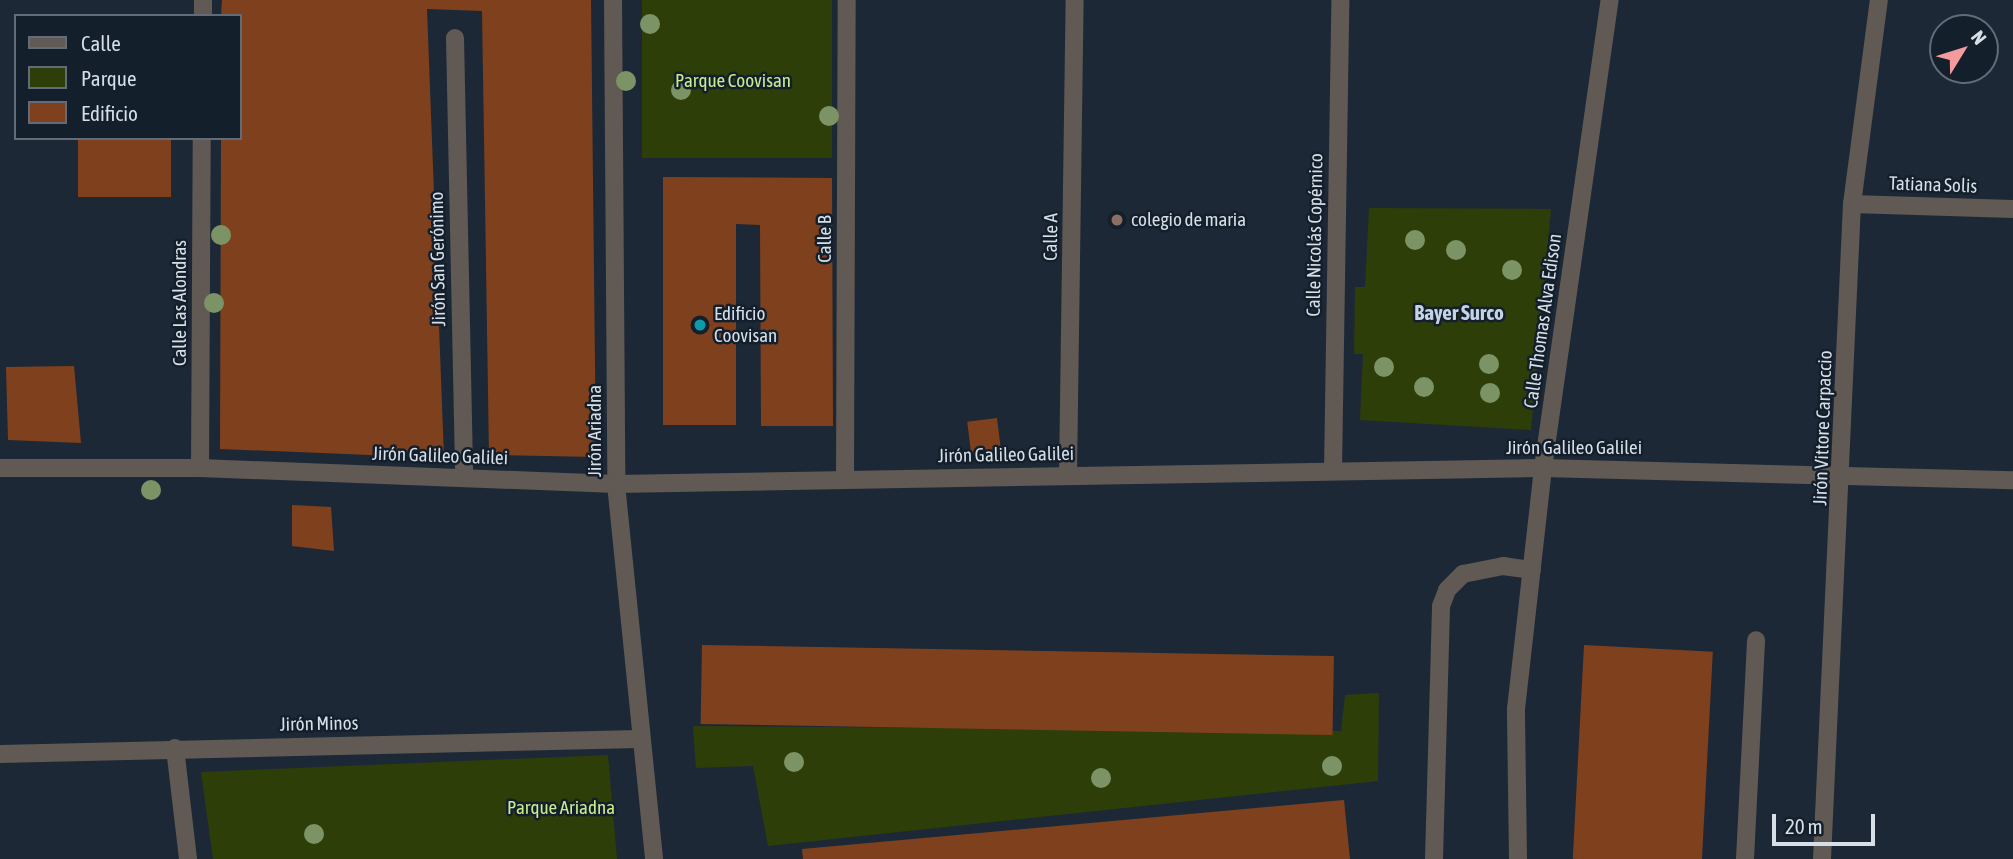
<!DOCTYPE html>
<html>
<head>
<meta charset="utf-8">
<style>
  body { margin:0 }
  #map { position:relative; width:2013px; height:859px; overflow:hidden; background:#1d2836; font-family:"Asap Condensed",sans-serif }
  div>[style] { position:absolute }
  [style*='--x'] { left:calc(var(--x)*1px); top:calc(var(--y)*1px); width:calc(var(--w)*1px); rotate:calc(var(--a)*1deg) }
  .green>* { inset:0; background:#2e3e09; transform-origin:0 0 }
  .building>* { inset:0; background:#7f411d; transform-origin:0 0 }
  .lane>* { height:18px; margin:-9px; padding:0 9px; transform-origin:9px; border-radius:9px; background:#615954 }
  .street>* { height:18px; margin:-9px; padding:0 9px; transform-origin:9px; border-radius:9px; background:#615954 }
  .trees>* { width:20px; height:20px; margin:-10px; border-radius:50%; background:#7c9465 }
  .dots>* { width:19px; height:19px; translate:-50% -50%; box-sizing:border-box; border:4px solid #141f2c; border-radius:50% }
  span { translate:-50% -50%; white-space:nowrap; text-align:center; line-height:1.15; -webkit-text-stroke:5px #141f2c; paint-order:stroke }
  .park-label { font-size:19px; color:#c9ec8c }
  .street-label { font-size:19px; color:#d6dee7 }
  .poi-label { font-size:19px; color:#d6dee7 }
  .left { translate:0 -50%; text-align:left }
  .neighbourhood-label { font-size:21px; color:#c4d3e5; font-weight:700 }
  .legend { position:absolute; left:14px; top:14px; width:228px; height:126px; box-sizing:border-box; background:#141f2c; border:2px solid #626b77; margin:0; padding:9px 12px; list-style:none; font-size:21px; color:#d6dee7 }
  .legend li { display:flex; align-items:center; gap:14px; height:35px }
  .legend b { width:35px; border:2px solid #626b77 }
  .north { position:absolute; left:1929px; top:14px; width:70px; height:70px; box-sizing:border-box; background:#141f2c; border:2px solid #626b77; border-radius:50%; rotate:52deg; font-size:19px; font-weight:700; line-height:28px; text-align:center; color:#d6dee7 }
  .north::after { content:''; display:block; margin:auto; width:24px; height:32px; background:#f59b9e; clip-path:polygon(50% 0,100% 100%,50% 72%,0 100%) }
  .scale { position:absolute; left:1772px; top:814px; width:103px; height:32px; box-sizing:border-box; border:4px solid #d6dee7; border-top:0; padding-left:9px; font-size:21px; line-height:24px; white-space:nowrap; color:#d6dee7; -webkit-text-stroke:5px #141f2c; paint-order:stroke }
</style>
</head>
<body>
<div id="map">
  <div class="green">
    <div style="left:642px;top:0;width:190px;height:158px"></div>
    <div style="clip-path:polygon(1369px 208px,1551px 209px,1531px 430px,1360px 420px,1363px 354px,1354px 354px,1355px 287px,1365px 287px)"></div>
    <div style="clip-path:polygon(1379px 693px,1378px 781px,768px 846px,753px 766px,696px 768px,693px 726px,1341px 731px,1345px 695px)"></div>
    <div style="clip-path:polygon(608px 755px,617px 859px,213px 859px,201px 772px)"></div>
  </div>
  <div class="building">
    <div style="clip-path:polygon(222px 0,591px 0,596px 457px,489px 455px,482px 11px,427px 9px,444px 458px,220px 449px,221px 138px,240px 138px,240px 16px,221px 16px)"></div>
    <div style="left:78px;top:138px;width:93px;height:59px"></div>
    <div style="clip-path:polygon(663px 177px,832px 178px,833px 426px,761px 426px,760px 225px,736px 224px,736px 425px,663px 425px)"></div>
    <div style="clip-path:polygon(74px 366px,81px 443px,8px 440px,6px 367px)"></div>
    <div style="left:997px;top:418px;width:33px;height:30px;rotate:83deg"></div>
    <div style="clip-path:polygon(292px 505px,331px 507px,334px 551px,292px 546px)"></div>
    <div style="left:702px;top:645px;width:632px;height:79px;rotate:1deg"></div>
    <div style="left:1584px;top:645px;width:129px;height:214px;rotate:3deg"></div>
    <div style="clip-path:polygon(1344px 800px,1350px 859px,803px 859px,802px 849px)"></div>
  </div>
  <div class="lane">
    <div style="--x:1434;--y:859;--w:253;--a:-88.4"></div>
    <div style="--x:1441;--y:606;--w:17;--a:-69"></div>
    <div style="--x:1447;--y:590;--w:23;--a:-45"></div>
    <div style="--x:1463;--y:574;--w:41;--a:-11.3"></div>
    <div style="--x:1503;--y:566;--w:29;--a:8"></div>
    <div style="--x:1745;--y:859;--w:219;--a:-87.1"></div>
  </div>
  <div class="street">
    <div style="--x:613;--y:0;--w:484;--a:89.6"></div>
    <div style="--x:616;--y:484;--w:377;--a:84.2"></div>
    <div style="--x:203;--y:16;--w:16;--a:-90"></div>
    <div style="--x:455;--y:38;--w:440;--a:88.8"></div>
    <div style="--x:1852;--y:204;--w:161;--a:1.8"></div>
    <div style="--x:0;--y:468;--w:200;--a:0"></div>
    <div style="--x:200;--y:468;--w:416;--a:2.2"></div>
    <div style="--x:616;--y:484;--w:927;--a:-0.99"></div>
    <div style="--x:1543;--y:468;--w:470;--a:1.5"></div>
    <div style="--x:200;--y:468;--w:330;--a:-89.7"></div>
    <div style="--x:1333;--y:471;--w:471;--a:-89.1"></div>
    <div style="--x:1068;--y:475;--w:475;--a:-89.2"></div>
    <div style="--x:845;--y:479;--w:479;--a:-89.8"></div>
    <div style="--x:175;--y:748;--w:112;--a:83.3"></div>
    <div style="--x:0;--y:754;--w:639;--a:-1.34"></div>
    <div style="--x:1518;--y:859;--w:150;--a:-90.8"></div>
    <div style="--x:1516;--y:709;--w:243;--a:-83.6"></div>
    <div style="--x:1543;--y:468;--w:473;--a:-81.9"></div>
    <div style="--x:1822;--y:859;--w:656;--a:-87.38"></div>
    <div style="--x:1852;--y:204;--w:206;--a:-82.5"></div>
  </div>
  <div class="trees">
    <div style="left:650px;top:24px"></div>
    <div style="left:626px;top:81px"></div>
    <div style="left:681px;top:90px"></div>
    <div style="left:829px;top:116px"></div>
    <div style="left:221px;top:235px"></div>
    <div style="left:1415px;top:240px"></div>
    <div style="left:1456px;top:250px"></div>
    <div style="left:1512px;top:270px"></div>
    <div style="left:214px;top:303px"></div>
    <div style="left:1489px;top:364px"></div>
    <div style="left:1384px;top:367px"></div>
    <div style="left:1424px;top:387px"></div>
    <div style="left:1490px;top:393px"></div>
    <div style="left:151px;top:490px"></div>
    <div style="left:794px;top:762px"></div>
    <div style="left:1332px;top:766px"></div>
    <div style="left:1101px;top:778px"></div>
    <div style="left:314px;top:834px"></div>
  </div>
  <div class="dots">
    <div style="left:1117px;top:220px;background:#8d6e63"></div>
    <div style="left:700px;top:325px;background:#0f9aa8"></div>
  </div>
  <div class="park-label">
    <span style="left:733px;top:81px">Parque Coovisan</span>
    <span style="left:561px;top:808px">Parque Ariadna</span>
  </div>
  <div class="street-label">
    <span style="left:1933px;top:185px;rotate:2deg">Tatiana Solis</span>
    <span style="left:1315px;top:235px;rotate:-89deg">Calle Nicolás Copérnico</span>
    <span style="left:1051px;top:237px;rotate:-89deg">Calle A</span>
    <span style="left:825px;top:239px;rotate:-90deg">Calle B</span>
    <span style="left:438px;top:259px;rotate:-91deg">Jirón San Gerónimo</span>
    <span style="left:180px;top:303px;rotate:-90deg">Calle Las Alondras</span>
    <span style="left:1543px;top:321px;rotate:-82deg">Calle Thomas Alva Edison</span>
    <span style="left:1823px;top:428px;rotate:-88deg">Jirón Vittore Carpaccio</span>
    <span style="left:595px;top:431px;rotate:-90deg">Jirón Ariadna</span>
    <span style="left:1574px;top:448px">Jirón Galileo Galilei</span>
    <span style="left:1006px;top:455px;rotate:-1deg">Jirón Galileo Galilei</span>
    <span style="left:440px;top:456px;rotate:2deg">Jirón Galileo Galilei</span>
    <span style="left:319px;top:724px;rotate:-1deg">Jirón Minos</span>
  </div>
  <div class="poi-label">
    <span class="left" style="left:1131px;top:220px">colegio de maria</span>
    <span class="left" style="left:714px;top:325px">Edificio<br>Coovisan</span>
  </div>
  <div class="neighbourhood-label">
    <span style="left:1459px;top:312px">Bayer Surco</span>
  </div>
  <ul class="legend">
  <li><b style="height:9px;background:#615954"></b>Calle</li>
  <li><b style="height:19px;background:#2e3e09"></b>Parque</li>
  <li><b style="height:19px;background:#7f411d"></b>Edificio</li>
  </ul>
  <div class="north">N</div>
  <div class="scale">20 m</div>
</div>
</body>
</html>
